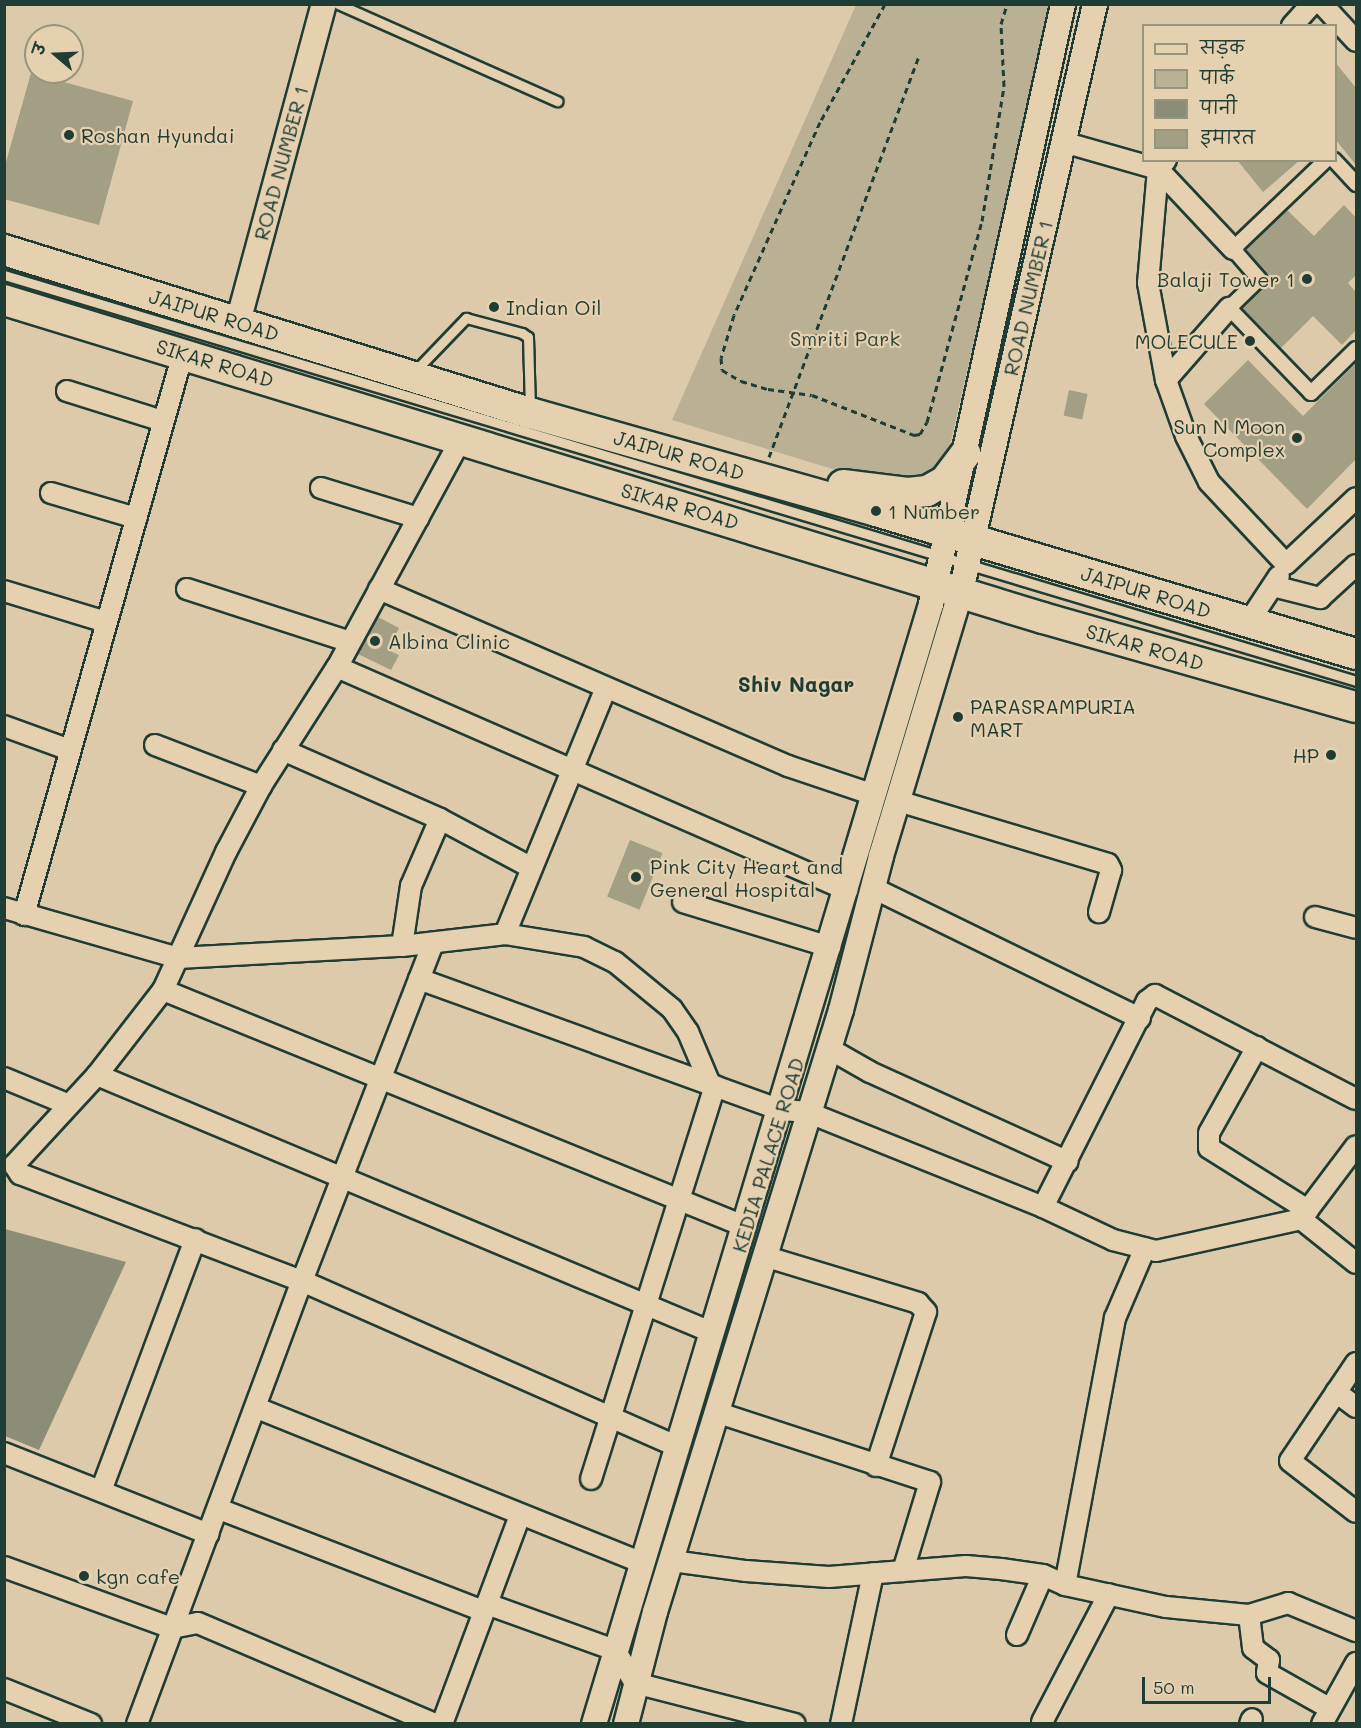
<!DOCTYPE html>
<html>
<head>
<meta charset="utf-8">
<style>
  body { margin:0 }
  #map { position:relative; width:1361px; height:1728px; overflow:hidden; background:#ddcaaa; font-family:Mali,"Playpen Sans Deva",sans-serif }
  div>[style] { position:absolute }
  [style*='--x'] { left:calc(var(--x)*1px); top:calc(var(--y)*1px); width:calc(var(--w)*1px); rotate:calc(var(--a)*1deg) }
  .green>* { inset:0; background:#bab094 }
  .water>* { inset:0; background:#8b8d77 }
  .building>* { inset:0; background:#a29f85; transform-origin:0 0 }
  .path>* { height:3px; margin-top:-1.5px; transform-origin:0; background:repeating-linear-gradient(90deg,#1f3d34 0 6px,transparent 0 10.5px) }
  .roads { filter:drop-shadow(2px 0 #1f3d34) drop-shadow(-2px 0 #1f3d34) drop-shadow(0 2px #1f3d34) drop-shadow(0 -2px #1f3d34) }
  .service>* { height:9px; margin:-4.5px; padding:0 4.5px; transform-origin:4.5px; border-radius:4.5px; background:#e5d0af }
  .pedestrian>* { height:14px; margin:-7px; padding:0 7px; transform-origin:7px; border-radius:7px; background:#e5d0af }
  .minor>* { height:20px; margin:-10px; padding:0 10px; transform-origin:10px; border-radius:10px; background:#e5d0af }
  .tertiary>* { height:24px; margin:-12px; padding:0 12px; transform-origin:12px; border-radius:12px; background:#e5d0af }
  .primary>* { height:30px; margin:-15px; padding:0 15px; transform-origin:15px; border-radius:15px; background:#e5d0af }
  .dots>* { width:16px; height:16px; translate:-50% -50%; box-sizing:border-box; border:3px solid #e5d0af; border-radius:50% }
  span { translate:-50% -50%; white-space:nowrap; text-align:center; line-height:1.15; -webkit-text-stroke:4.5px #e5d0af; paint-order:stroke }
  .poi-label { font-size:20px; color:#1f3d34 }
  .left { translate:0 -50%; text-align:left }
  .right { translate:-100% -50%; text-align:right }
  .street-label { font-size:20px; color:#1f3d34 }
  .park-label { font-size:20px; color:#2e483e }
  .neighbourhood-label { font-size:21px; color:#1f3d34; font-weight:700 }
  .frame { position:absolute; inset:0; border:6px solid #1f3d34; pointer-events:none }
  .legend { position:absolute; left:1142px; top:24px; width:195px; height:138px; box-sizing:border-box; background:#e5d0af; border:2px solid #96957e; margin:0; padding:8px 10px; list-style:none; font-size:18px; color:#1f3d34 }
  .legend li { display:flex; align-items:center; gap:12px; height:30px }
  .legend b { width:30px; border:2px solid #96957e }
  .north { position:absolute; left:24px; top:24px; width:60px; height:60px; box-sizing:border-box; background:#e5d0af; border:2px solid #96957e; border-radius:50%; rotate:289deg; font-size:16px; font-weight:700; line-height:24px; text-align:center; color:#1f3d34 }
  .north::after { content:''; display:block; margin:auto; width:21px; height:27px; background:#1f3d34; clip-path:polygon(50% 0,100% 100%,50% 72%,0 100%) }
  .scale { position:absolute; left:1142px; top:1677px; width:129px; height:27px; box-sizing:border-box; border:3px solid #1f3d34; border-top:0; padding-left:8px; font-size:18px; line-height:21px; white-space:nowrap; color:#1f3d34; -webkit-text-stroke:4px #e5d0af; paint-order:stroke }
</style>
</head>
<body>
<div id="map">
  <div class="green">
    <div style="clip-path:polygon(856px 5px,1051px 5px,943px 476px,885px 485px,672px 420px)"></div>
  </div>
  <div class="water">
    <div style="clip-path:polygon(5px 1229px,126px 1262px,39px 1450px,5px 1436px)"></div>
  </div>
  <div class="building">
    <div style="clip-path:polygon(1335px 62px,1356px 88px,1356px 165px,1335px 139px)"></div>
    <div style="clip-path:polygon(31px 73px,133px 101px,99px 225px,4px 199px,4px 169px)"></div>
    <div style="clip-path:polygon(1237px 160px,1300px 160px,1263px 192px)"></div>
    <div style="clip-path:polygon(1344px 205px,1356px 218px,1356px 275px,1348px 283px,1356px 292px,1356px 330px,1342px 345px,1313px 316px,1281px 348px,1242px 308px,1268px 281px,1266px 273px,1245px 250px,1287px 210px,1314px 236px)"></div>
    <div style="clip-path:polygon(1248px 360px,1303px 416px,1356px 363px,1356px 459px,1307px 509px,1204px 404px)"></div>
    <div style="left:1069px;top:390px;width:19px;height:26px;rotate:12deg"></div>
    <div style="clip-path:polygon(378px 617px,399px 628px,388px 650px,399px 655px,391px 670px,358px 654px)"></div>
    <div style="left:630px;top:840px;width:35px;height:61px;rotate:22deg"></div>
  </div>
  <div class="path">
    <div style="--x:885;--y:4;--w:135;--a:118.8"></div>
    <div style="--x:820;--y:122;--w:211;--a:114"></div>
    <div style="--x:734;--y:315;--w:45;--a:106.8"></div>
    <div style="--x:721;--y:358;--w:12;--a:85"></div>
    <div style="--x:722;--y:370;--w:22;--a:30"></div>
    <div style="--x:741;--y:381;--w:28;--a:17"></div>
    <div style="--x:768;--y:389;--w:44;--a:7.8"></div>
    <div style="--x:812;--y:395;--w:110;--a:21.4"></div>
    <div style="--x:914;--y:435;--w:6;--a:-9"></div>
    <div style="--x:920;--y:434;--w:14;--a:-60"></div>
    <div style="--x:927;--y:422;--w:208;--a:-74.7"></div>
    <div style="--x:982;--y:221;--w:137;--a:-80.7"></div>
    <div style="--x:1004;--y:86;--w:62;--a:-92.8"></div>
    <div style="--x:1001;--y:24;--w:21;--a:-73"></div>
    <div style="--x:769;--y:457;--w:429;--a:-69.5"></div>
  </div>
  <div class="roads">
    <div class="service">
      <div style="--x:338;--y:4;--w:240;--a:23.9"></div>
      <div style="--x:4;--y:275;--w:1412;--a:16.71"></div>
      <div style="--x:415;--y:371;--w:74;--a:-46.1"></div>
      <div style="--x:466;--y:318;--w:58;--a:15"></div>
      <div style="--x:522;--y:333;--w:7;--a:34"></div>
      <div style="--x:528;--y:337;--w:72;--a:88.4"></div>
    </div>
    <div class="pedestrian">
      <div style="--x:1326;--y:160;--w:129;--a:136.3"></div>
      <div style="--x:1233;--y:249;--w:40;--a:49"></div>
      <div style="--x:1259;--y:279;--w:42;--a:136"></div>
      <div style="--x:1229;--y:308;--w:118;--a:46"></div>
      <div style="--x:1311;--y:393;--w:63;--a:-44.4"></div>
      <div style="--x:1334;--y:160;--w:33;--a:47"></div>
    </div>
    <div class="minor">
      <div style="--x:1322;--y:4;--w:50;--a:47.4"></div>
      <div style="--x:1292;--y:26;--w:30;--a:-48"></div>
      <div style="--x:1063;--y:142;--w:99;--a:15.9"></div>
      <div style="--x:1158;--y:169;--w:110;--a:46.8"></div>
      <div style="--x:1166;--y:160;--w:12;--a:132"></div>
      <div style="--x:1158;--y:169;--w:114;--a:95"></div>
      <div style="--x:1148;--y:283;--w:99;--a:79.5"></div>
      <div style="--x:1166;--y:380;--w:59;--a:70.3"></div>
      <div style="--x:1186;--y:436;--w:51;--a:63.4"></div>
      <div style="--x:1209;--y:482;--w:112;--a:46.8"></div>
      <div style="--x:1286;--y:564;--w:96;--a:-43.3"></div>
      <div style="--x:1166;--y:380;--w:96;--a:-48.8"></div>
      <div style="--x:67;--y:391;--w:101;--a:17.4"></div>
      <div style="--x:461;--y:439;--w:260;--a:118.5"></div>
      <div style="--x:337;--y:667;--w:141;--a:122.6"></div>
      <div style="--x:261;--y:786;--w:75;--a:117.9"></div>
      <div style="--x:226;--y:852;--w:152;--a:114.5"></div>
      <div style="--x:163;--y:990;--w:108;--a:127.8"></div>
      <div style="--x:97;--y:1075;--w:122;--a:132.7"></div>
      <div style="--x:14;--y:1165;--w:11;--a:56"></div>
      <div style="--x:20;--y:1174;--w:302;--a:20.8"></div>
      <div style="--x:302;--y:1281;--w:411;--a:23.8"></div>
      <div style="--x:321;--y:488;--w:102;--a:17.2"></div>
      <div style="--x:51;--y:493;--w:89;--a:16.4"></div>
      <div style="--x:1273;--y:586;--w:49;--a:14.3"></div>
      <div style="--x:1320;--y:598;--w:49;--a:-42.5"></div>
      <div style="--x:187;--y:589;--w:171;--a:18"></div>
      <div style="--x:379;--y:589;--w:446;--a:23.4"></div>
      <div style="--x:788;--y:766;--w:91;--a:18.6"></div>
      <div style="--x:4;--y:591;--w:107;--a:16.9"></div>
      <div style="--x:1248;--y:623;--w:56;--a:-56.6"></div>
      <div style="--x:337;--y:667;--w:557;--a:23.62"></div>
      <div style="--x:4;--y:726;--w:70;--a:20"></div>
      <div style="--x:155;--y:745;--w:114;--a:21.1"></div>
      <div style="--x:283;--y:750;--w:171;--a:23.7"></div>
      <div style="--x:440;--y:819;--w:104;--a:28"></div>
      <div style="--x:898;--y:801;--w:219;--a:16.7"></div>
      <div style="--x:1108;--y:864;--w:7;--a:63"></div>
      <div style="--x:1111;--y:870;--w:44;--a:105.9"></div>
      <div style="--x:873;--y:888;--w:297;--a:26"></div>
      <div style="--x:683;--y:902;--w:154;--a:17"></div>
      <div style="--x:4;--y:908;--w:181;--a:16"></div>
      <div style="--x:178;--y:958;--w:224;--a:-3.1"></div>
      <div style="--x:402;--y:946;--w:104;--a:-6.6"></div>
      <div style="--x:505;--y:934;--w:80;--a:9.3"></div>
      <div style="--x:584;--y:947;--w:34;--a:26"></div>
      <div style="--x:615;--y:962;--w:74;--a:39.5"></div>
      <div style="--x:672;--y:1009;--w:28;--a:55"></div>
      <div style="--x:688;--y:1032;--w:56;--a:67.1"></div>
      <div style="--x:24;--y:915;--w:584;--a:-74.2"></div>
      <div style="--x:1315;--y:917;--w:42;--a:15"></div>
      <div style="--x:505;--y:934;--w:266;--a:-67.7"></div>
      <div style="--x:402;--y:946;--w:61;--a:-81.5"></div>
      <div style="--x:411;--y:886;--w:73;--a:-66.6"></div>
      <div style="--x:419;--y:979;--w:385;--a:19.9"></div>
      <div style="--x:781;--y:1110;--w:26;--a:4"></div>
      <div style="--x:807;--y:1112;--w:254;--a:21.9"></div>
      <div style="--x:1043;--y:1207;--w:77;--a:25.2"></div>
      <div style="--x:1113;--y:1240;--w:44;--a:14.3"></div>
      <div style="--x:1156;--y:1251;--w:148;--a:-12.4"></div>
      <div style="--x:1301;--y:1219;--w:91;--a:-53"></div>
      <div style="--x:163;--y:990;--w:629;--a:22.12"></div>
      <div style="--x:1257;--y:1047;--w:98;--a:119.2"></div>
      <div style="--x:1209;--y:1133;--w:15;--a:90"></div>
      <div style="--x:1209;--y:1148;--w:117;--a:32.1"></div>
      <div style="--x:828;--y:1048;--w:48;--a:29.7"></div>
      <div style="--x:870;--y:1072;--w:217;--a:24.4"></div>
      <div style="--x:97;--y:1075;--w:666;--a:22.71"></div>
      <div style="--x:4;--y:1078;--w:68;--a:22.4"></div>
      <div style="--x:1043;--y:1207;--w:231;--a:-63.2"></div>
      <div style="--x:1147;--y:1001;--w:10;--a:-37"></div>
      <div style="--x:1155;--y:995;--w:226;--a:27.4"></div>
      <div style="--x:1301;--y:1219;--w:70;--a:38.7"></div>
      <div style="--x:767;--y:1257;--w:158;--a:16.9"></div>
      <div style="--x:918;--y:1303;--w:12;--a:48"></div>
      <div style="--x:926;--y:1312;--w:162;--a:108"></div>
      <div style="--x:1356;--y:1363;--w:118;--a:124"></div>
      <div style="--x:1290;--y:1461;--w:83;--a:37.7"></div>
      <div style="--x:1336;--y:1392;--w:25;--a:37"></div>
      <div style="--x:257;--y:1408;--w:415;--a:21.9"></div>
      <div style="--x:719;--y:1413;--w:222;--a:18.1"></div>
      <div style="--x:930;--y:1482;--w:93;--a:106.9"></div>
      <div style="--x:4;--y:1453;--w:220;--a:21.6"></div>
      <div style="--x:591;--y:1479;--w:412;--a:-72.5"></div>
      <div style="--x:101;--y:1491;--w:269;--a:-69.5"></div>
      <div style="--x:219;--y:1509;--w:284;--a:21.1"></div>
      <div style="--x:672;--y:1561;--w:75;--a:7.7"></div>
      <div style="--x:746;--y:1571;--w:83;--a:4.1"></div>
      <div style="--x:829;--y:1577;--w:137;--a:-4.6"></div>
      <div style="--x:966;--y:1566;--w:35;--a:5"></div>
      <div style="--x:1001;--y:1569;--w:42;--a:8.1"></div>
      <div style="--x:1043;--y:1575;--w:24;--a:24"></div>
      <div style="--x:1065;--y:1585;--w:103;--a:12.3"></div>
      <div style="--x:1166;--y:1607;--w:83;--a:5.5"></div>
      <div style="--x:1249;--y:1615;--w:41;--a:-17.1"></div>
      <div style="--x:1288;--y:1603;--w:74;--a:22.4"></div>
      <div style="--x:4;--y:1567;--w:179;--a:20"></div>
      <div style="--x:172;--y:1628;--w:26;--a:-11"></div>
      <div style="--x:198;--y:1623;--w:258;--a:23.1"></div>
      <div style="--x:1065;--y:1585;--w:272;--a:-79.4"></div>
      <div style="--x:1115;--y:1318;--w:76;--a:-66.8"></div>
      <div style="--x:487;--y:1604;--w:136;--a:19.8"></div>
      <div style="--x:615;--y:1650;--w:39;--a:59"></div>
      <div style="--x:635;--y:1683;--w:165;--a:14.4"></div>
      <div style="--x:1249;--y:1615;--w:33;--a:83"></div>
      <div style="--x:1253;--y:1648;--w:20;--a:37"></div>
      <div style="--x:1269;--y:1660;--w:13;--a:99"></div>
      <div style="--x:1267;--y:1673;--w:71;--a:29.4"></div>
      <div style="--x:1017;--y:1635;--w:65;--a:-66.6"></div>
      <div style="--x:4;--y:1689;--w:94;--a:21.9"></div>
      <div style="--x:1042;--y:1722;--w:144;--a:-62.4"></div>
      <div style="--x:137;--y:1724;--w:473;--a:-69.6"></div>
      <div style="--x:302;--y:1281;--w:362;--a:-68.8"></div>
      <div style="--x:442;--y:1724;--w:223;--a:-69.5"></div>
      <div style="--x:841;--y:1724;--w:154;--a:-78"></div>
      <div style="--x:1250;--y:1724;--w:5;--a:-68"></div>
      <div style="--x:1322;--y:1724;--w:70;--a:-60.9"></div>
    </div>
    <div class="tertiary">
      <div style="--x:238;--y:322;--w:329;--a:-74.9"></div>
      <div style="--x:594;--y:1724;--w:1170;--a:-73.25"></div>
      <div style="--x:931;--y:604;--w:614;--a:-77.59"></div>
      <div style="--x:626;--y:1724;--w:116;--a:-75.5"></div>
      <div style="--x:655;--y:1612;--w:630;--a:-72.83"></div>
      <div style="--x:841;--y:1010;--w:159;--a:-75.4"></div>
      <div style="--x:881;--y:856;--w:277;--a:-73.2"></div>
      <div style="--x:961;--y:591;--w:602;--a:-77.14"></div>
    </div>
    <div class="primary">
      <div style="--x:4;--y:250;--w:551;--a:17.22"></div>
      <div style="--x:530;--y:413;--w:360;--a:15.8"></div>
      <div style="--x:876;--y:511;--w:501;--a:16.59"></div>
      <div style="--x:4;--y:300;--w:1087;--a:17.02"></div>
      <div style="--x:1043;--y:618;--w:325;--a:15.9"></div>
      <div style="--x:843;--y:485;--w:65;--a:7"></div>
      <div style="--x:908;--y:493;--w:19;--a:-6"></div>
      <div style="--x:927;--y:491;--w:21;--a:-29"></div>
      <div style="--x:945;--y:481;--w:34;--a:-53"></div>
    </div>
  </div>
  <div class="dots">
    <div style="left:69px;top:135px;background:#1f3d34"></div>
    <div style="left:1307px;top:279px;background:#1f3d34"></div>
    <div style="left:494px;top:307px;background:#1f3d34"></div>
    <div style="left:1250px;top:341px;background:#1f3d34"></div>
    <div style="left:1297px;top:438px;background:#1f3d34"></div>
    <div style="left:876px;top:511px;background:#1f3d34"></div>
    <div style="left:375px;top:641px;background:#1f3d34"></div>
    <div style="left:958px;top:717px;background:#1f3d34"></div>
    <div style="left:1331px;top:755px;background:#1f3d34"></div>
    <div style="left:636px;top:877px;background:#1f3d34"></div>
    <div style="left:84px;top:1576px;background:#1f3d34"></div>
  </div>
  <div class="poi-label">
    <span class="left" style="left:81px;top:135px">Roshan Hyundai</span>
    <span class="right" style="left:1295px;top:279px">Balaji Tower 1</span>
    <span class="left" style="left:506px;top:307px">Indian Oil</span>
    <span class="right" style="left:1238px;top:341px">MOLECULE</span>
    <span class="right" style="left:1285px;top:438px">Sun N Moon<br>Complex</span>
    <span class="left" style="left:888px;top:511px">1 Number</span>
    <span class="left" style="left:388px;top:641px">Albina Clinic</span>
    <span class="left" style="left:970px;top:718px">PARASRAMPURIA<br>MART</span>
    <span class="right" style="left:1319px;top:755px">HP</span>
    <span class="left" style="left:650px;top:878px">Pink City Heart and<br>General Hospital</span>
    <span class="left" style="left:96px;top:1576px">kgn cafe</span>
  </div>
  <div class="street-label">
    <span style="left:281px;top:163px;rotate:-75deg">ROAD NUMBER 1</span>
    <span style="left:1028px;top:298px;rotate:-77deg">ROAD NUMBER 1</span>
    <span style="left:214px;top:315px;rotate:17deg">JAIPUR ROAD</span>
    <span style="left:215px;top:363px;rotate:17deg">SIKAR ROAD</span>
    <span style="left:679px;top:455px;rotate:16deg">JAIPUR ROAD</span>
    <span style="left:680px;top:506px;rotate:16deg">SIKAR ROAD</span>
    <span style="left:1146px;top:592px;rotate:17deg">JAIPUR ROAD</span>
    <span style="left:1145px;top:647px;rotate:16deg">SIKAR ROAD</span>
    <span style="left:768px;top:1155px;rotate:-73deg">KEDIA PALACE ROAD</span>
  </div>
  <div class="park-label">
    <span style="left:845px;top:338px">Smriti Park</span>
  </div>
  <div class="neighbourhood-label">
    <span style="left:796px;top:684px">Shiv Nagar</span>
  </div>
  <div class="frame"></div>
  <ul class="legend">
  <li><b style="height:8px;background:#e5d0af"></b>सड़क</li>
  <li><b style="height:16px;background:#bab094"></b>पार्क</li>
  <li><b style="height:16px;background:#8b8d77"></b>पानी</li>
  <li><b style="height:16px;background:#a29f85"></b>इमारत</li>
  </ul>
  <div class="north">उ</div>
  <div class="scale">50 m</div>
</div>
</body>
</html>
